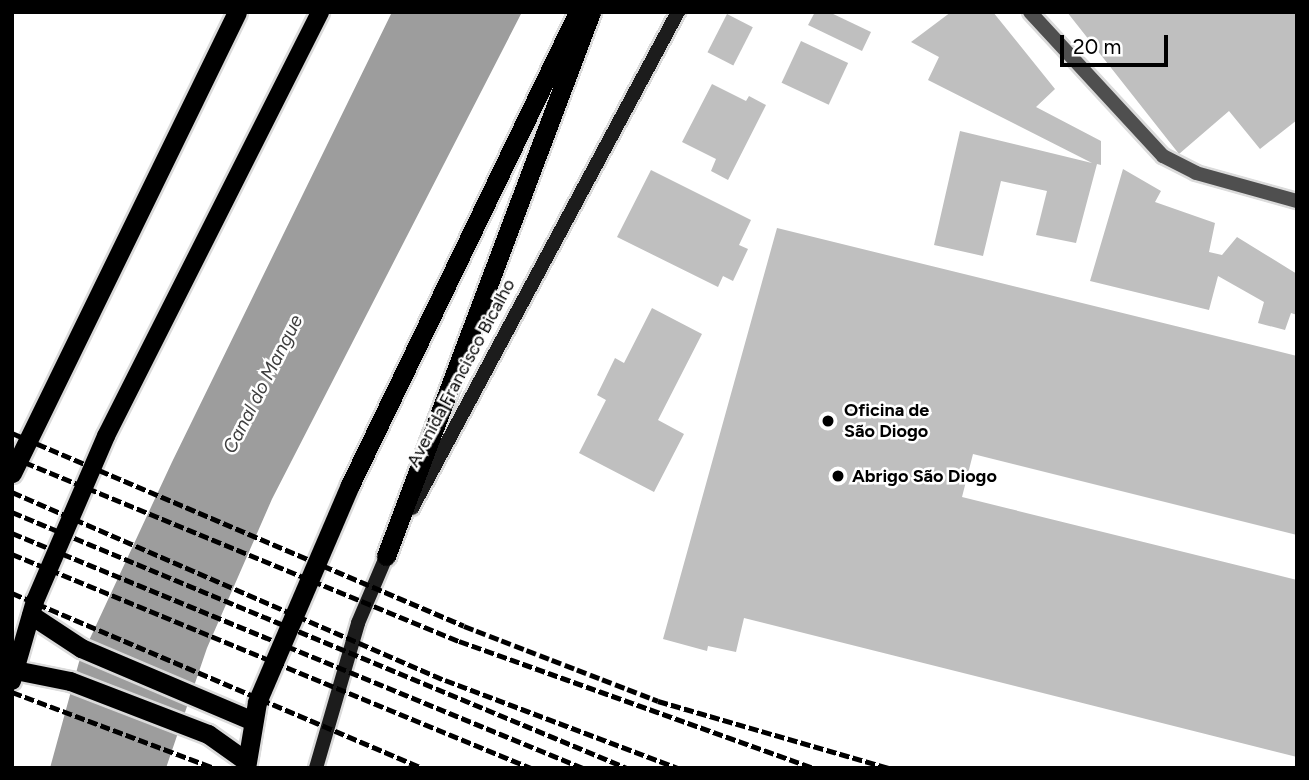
<!DOCTYPE html>
<html>
<head>
<meta charset="utf-8">
<style>
  body { margin:0 }
  #map { position:relative; width:1309px; height:780px; overflow:hidden; background:#fff; font-family:Figtree,sans-serif }
  div>[style] { position:absolute }
  [style*='--x'] { left:calc(var(--x)*1px); top:calc(var(--y)*1px); width:calc(var(--w)*1px); rotate:calc(var(--a)*1deg) }
  .water>* { inset:0; background:#9d9d9d }
  .building>* { inset:0; background:#bfbfbf; transform-origin:0 0 }
  .roads { filter:drop-shadow(2px 0 #dbdbdb) drop-shadow(-2px 0 #dbdbdb) drop-shadow(0 2px #dbdbdb) drop-shadow(0 -2px #dbdbdb) }
  .service>* { height:14px; margin:-7px; padding:0 7px; transform-origin:7px; border-radius:7px; background:#4f4f4f }
  .secondary>* { height:14px; margin:-7px; padding:0 7px; transform-origin:7px; border-radius:7px; background:#1c1c1c }
  .primary>* { height:18px; margin:-9px; padding:0 9px; transform-origin:9px; border-radius:9px; background:#000 }
  .trunk>* { height:19px; margin:-9.5px; padding:0 9.5px; transform-origin:9.5px; border-radius:9.5px; background:#000 }
  .rail>* { height:5px; margin-top:-2.5px; transform-origin:0; background:repeating-linear-gradient(90deg,#000 0 10px,transparent 0 13.5px) }
  .dots>* { width:19px; height:19px; translate:-50% -50%; box-sizing:border-box; border:4px solid #fff; border-radius:50% }
  span { translate:-50% -50%; white-space:nowrap; text-align:center; line-height:1.15; -webkit-text-stroke:5px #fff; paint-order:stroke }
  .street-label { font-size:18px; color:#000 }
  .poi-label { font-size:18px; color:#000; font-weight:700 }
  .left { translate:0 -50%; text-align:left }
  .water-label { font-size:19px; color:#3e3e3e; font-style:italic }
  .frame { position:absolute; inset:0; border:14px solid #000; pointer-events:none }
  .scale { position:absolute; left:1060px; top:35px; width:108px; height:32px; box-sizing:border-box; border:4px solid #000; border-top:0; padding-left:9px; font-size:21px; line-height:24px; white-space:nowrap; color:#000; -webkit-text-stroke:5px #fff; paint-order:stroke }
</style>
</head>
<body>
<div id="map">
  <div class="water">
    <div style="clip-path:polygon(392px 12px,522px 12px,272px 499px,207px 648px,166px 768px,50px 768px,79px 662px,172px 462px)"></div>
  </div>
  <div class="building">
    <div style="clip-path:polygon(815px 12px,829px 12px,871px 32px,862px 51px,808px 25px)"></div>
    <div style="clip-path:polygon(951px 12px,993px 12px,1055px 89px,1036px 107px,1101px 141px,1101px 165px,1097px 164px,1076px 243px,1036px 235px,1047px 191px,1001px 181px,983px 256px,934px 245px,960px 131px,1092px 163px,928px 80px,939px 57px,911px 42px)"></div>
    <div style="clip-path:polygon(1067px 12px,1297px 12px,1297px 120px,1260px 149px,1229px 111px,1179px 154px)"></div>
    <div style="left:727px;top:14px;width:29px;height:43px;rotate:27deg"></div>
    <div style="left:801px;top:41px;width:52px;height:46px;rotate:25deg"></div>
    <div style="clip-path:polygon(712px 84px,746px 101px,749px 96px,766px 105px,728px 180px,711px 171px,716px 159px,682px 142px)"></div>
    <div style="clip-path:polygon(1123px 169px,1161px 191px,1155px 202px,1215px 223px,1209px 252px,1222px 255px,1237px 237px,1297px 274px,1297px 315px,1291px 313px,1285px 330px,1258px 323px,1264px 302px,1218px 276px,1209px 310px,1090px 281px)"></div>
    <div style="clip-path:polygon(651px 170px,751px 220px,739px 245px,748px 249px,733px 281px,723px 276px,718px 287px,617px 237px)"></div>
    <div style="clip-path:polygon(777px 228px,1297px 356px,1297px 535px,973px 454px,962px 497px,1297px 580px,1297px 757px,744px 618px,736px 652px,708px 646px,707px 651px,663px 639px)"></div>
    <div style="clip-path:polygon(652px 308px,702px 334px,658px 420px,684px 434px,654px 492px,579px 453px,606px 400px,597px 395px,615px 358px,624px 363px)"></div>
  </div>
  <div class="roads">
    <div class="service">
      <div style="--x:1030;--y:12;--w:196;--a:47.3"></div>
      <div style="--x:1163;--y:156;--w:37;--a:27"></div>
      <div style="--x:1196;--y:173;--w:105;--a:15.5"></div>
    </div>
    <div class="secondary">
      <div style="--x:412;--y:508;--w:563;--a:-61.8"></div>
      <div style="--x:316;--y:768;--w:151;--a:-73.8"></div>
      <div style="--x:358;--y:623;--w:79;--a:-67"></div>
    </div>
    <div class="primary">
      <div style="--x:12;--y:681;--w:83;--a:-74"></div>
      <div style="--x:35;--y:601;--w:180;--a:-66.7"></div>
      <div style="--x:106;--y:436;--w:475;--a:-63.2"></div>
    </div>
    <div class="trunk">
      <div style="--x:12;--y:473;--w:513;--a:-63.98"></div>
      <div style="--x:386;--y:556;--w:581;--a:-69.35"></div>
      <div style="--x:31;--y:615;--w:60;--a:33.4"></div>
      <div style="--x:81;--y:648;--w:187;--a:23"></div>
      <div style="--x:15;--y:670;--w:56;--a:11.3"></div>
      <div style="--x:70;--y:681;--w:148;--a:21"></div>
      <div style="--x:208;--y:734;--w:47;--a:35.4"></div>
      <div style="--x:246;--y:768;--w:67;--a:-80.5"></div>
      <div style="--x:257;--y:702;--w:236;--a:-66.8"></div>
      <div style="--x:350;--y:485;--w:525;--a:-64.26"></div>
    </div>
  </div>
  <div class="rail">
    <div style="--x:12;--y:433;--w:491;--a:23.1"></div>
    <div style="--x:464;--y:626;--w:208;--a:21.1"></div>
    <div style="--x:658;--y:701;--w:240;--a:16.2"></div>
    <div style="--x:12;--y:457;--w:483;--a:22.4"></div>
    <div style="--x:459;--y:641;--w:376;--a:19.7"></div>
    <div style="--x:12;--y:492;--w:472;--a:23.5"></div>
    <div style="--x:445;--y:680;--w:249;--a:20.7"></div>
    <div style="--x:12;--y:512;--w:666;--a:22.6"></div>
    <div style="--x:12;--y:533;--w:617;--a:22.37"></div>
    <div style="--x:12;--y:554;--w:561;--a:22.41"></div>
    <div style="--x:12;--y:593;--w:447;--a:23.1"></div>
    <div style="--x:12;--y:692;--w:216;--a:20.6"></div>
  </div>
  <div class="dots">
    <div style="left:828px;top:421px;background:#000"></div>
    <div style="left:838px;top:476px;background:#000"></div>
  </div>
  <div class="street-label">
    <span style="left:461px;top:373px;rotate:-62deg">Avenida Francisco Bicalho</span>
  </div>
  <div class="poi-label">
    <span class="left" style="left:844px;top:421px">Oficina de<br>São Diogo</span>
    <span class="left" style="left:852px;top:476px">Abrigo São Diogo</span>
  </div>
  <div class="water-label">
    <span style="left:263px;top:384px;rotate:-63deg">Canal do Mangue</span>
  </div>
  <div class="frame"></div>
  <div class="scale">20 m</div>
</div>
</body>
</html>
